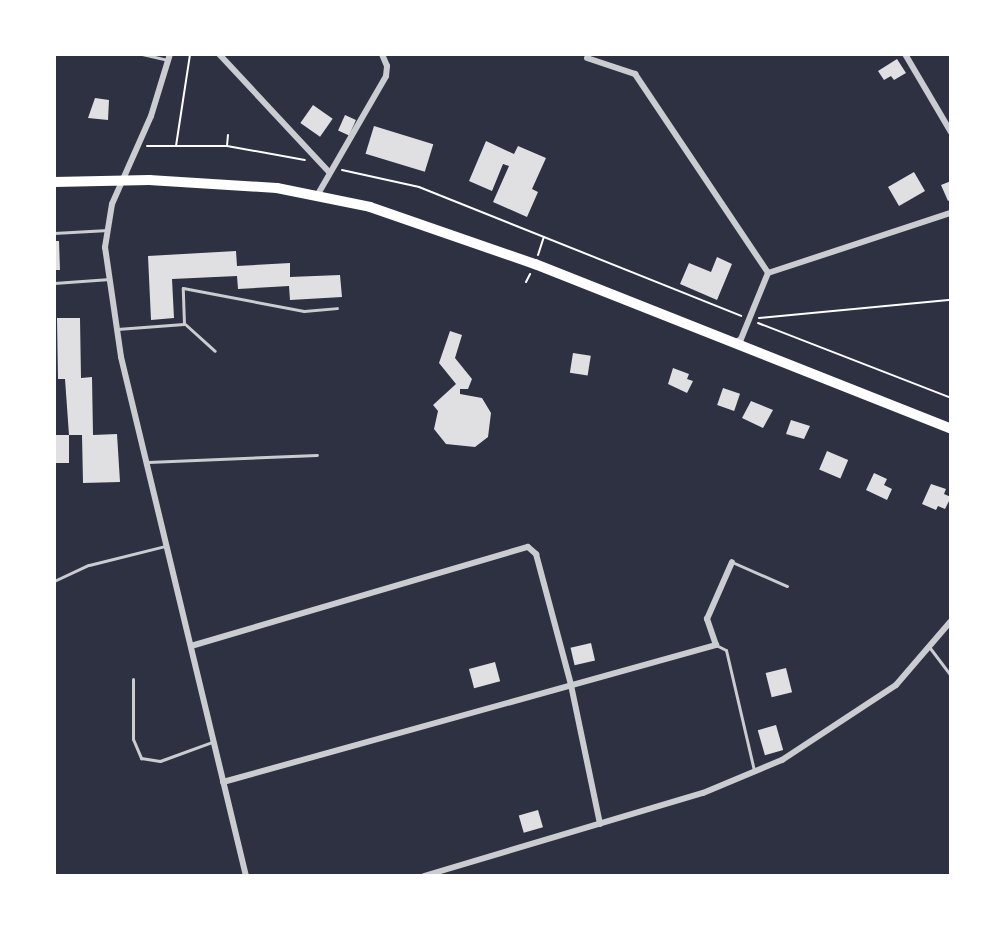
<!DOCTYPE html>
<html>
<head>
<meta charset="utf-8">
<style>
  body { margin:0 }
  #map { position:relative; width:1005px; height:930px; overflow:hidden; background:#2d3142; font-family:"PT Sans Narrow",sans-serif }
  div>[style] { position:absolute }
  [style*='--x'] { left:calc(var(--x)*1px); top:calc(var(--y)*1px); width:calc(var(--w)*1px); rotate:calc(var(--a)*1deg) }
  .building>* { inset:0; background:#e0e0e3; transform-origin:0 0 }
  .path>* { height:2px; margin:-1px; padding:0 1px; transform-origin:1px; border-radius:1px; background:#fff }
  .service>* { height:3px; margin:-1.5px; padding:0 1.5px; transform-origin:1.5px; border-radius:1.5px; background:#caccd0 }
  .minor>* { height:6px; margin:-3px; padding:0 3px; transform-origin:3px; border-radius:3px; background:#caccd0 }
  .trunk>* { height:10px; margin:-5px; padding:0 5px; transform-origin:5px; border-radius:5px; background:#fff }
  span { translate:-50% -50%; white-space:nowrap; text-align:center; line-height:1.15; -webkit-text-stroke:6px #fff; paint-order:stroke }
  .frame { position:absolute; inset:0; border:56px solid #fff; pointer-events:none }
</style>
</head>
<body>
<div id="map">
  <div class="building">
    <div style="clip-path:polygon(897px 59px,906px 73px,894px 80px,891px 76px,884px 80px,878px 71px)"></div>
    <div style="clip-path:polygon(95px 98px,109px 100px,108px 120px,88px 118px)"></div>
    <div style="left:313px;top:105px;width:24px;height:22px;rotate:35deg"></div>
    <div style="left:345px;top:115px;width:12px;height:17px;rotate:24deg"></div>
    <div style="left:374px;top:126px;width:62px;height:29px;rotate:17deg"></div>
    <div style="clip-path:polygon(486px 141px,514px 154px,518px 146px,546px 158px,532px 189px,538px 192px,527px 217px,493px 202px,509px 166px,503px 164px,492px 191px,469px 181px)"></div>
    <div style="left:914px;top:172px;width:22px;height:30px;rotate:60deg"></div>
    <div style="clip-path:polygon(951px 181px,951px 199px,948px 201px,941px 185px)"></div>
    <div style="clip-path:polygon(54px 241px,59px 241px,60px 270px,54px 270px)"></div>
    <div style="clip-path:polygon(236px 251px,237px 266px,290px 263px,290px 277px,340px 275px,342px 297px,290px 300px,289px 286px,238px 289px,237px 276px,172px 279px,174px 318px,151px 320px,148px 256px)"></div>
    <div style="clip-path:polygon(717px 257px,732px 264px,717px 300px,680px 284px,689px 263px,711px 272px)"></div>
    <div style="clip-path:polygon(57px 318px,80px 318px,81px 378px,92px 377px,93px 435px,117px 434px,120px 482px,83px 483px,82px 435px,69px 435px,69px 463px,54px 463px,54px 435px,69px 435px,65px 379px,58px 379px)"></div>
    <div style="clip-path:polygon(450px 331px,462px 335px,455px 358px,472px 379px,468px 389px,460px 389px,460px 394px,482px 398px,491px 413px,488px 437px,475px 447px,446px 444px,434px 429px,438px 411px,433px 405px,456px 384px,439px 363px)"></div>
    <div style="left:573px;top:353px;width:18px;height:20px;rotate:9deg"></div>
    <div style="clip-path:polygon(673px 368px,689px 374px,687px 379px,693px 381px,687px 393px,668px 384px)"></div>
    <div style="left:723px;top:388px;width:18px;height:18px;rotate:19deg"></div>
    <div style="clip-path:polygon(751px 401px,773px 410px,763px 428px,742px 418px)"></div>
    <div style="clip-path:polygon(791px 420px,810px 426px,804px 439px,786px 434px)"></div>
    <div style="left:827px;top:451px;width:23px;height:20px;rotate:23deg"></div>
    <div style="clip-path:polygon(874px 473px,887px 479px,884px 485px,892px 489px,887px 500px,866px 490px)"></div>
    <div style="clip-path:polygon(931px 484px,946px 489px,944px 494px,951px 497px,945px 509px,938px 506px,936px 510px,922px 504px)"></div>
    <div style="left:591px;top:643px;width:18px;height:21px;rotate:77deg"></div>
    <div style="left:495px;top:662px;width:20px;height:27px;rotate:75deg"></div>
    <div style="left:786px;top:668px;width:25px;height:21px;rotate:76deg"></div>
    <div style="left:776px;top:725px;width:26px;height:19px;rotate:74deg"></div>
    <div style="left:538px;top:810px;width:18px;height:20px;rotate:74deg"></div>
  </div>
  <div class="path">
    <div style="--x:147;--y:146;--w:80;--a:0"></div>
    <div style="--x:227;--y:146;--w:79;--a:10.2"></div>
    <div style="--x:176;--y:146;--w:93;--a:-81.3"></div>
    <div style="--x:227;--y:146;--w:11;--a:-85"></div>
    <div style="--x:342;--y:170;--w:79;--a:12.4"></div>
    <div style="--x:419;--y:187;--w:347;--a:21.8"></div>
    <div style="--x:538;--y:255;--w:19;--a:-72"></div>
    <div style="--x:526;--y:282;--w:9;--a:-63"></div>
    <div style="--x:759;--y:318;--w:193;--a:-5.4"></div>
    <div style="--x:758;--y:323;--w:207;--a:21.2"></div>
  </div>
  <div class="service">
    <div style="--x:142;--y:54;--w:26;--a:13"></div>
    <div style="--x:54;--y:233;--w:54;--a:-3.2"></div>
    <div style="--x:54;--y:283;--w:56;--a:-4.1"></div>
    <div style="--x:185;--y:324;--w:40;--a:42"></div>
    <div style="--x:117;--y:329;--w:67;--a:-4.3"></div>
    <div style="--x:184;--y:324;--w:36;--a:-92"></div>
    <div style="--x:183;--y:288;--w:123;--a:10.8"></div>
    <div style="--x:304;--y:311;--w:33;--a:-5"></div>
    <div style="--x:148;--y:462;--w:169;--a:-2.4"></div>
    <div style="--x:732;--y:562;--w:60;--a:23.6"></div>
    <div style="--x:54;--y:581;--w:38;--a:-25"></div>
    <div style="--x:89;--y:565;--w:78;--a:-14"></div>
    <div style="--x:716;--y:645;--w:11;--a:27"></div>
    <div style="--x:726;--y:650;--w:123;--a:76.9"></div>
    <div style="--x:930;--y:648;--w:35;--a:53"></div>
    <div style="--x:133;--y:679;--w:60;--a:90"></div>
    <div style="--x:133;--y:739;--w:21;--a:67"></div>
    <div style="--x:141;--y:758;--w:19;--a:9"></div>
    <div style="--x:160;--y:761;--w:55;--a:-20.1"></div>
  </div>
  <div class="minor">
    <div style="--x:170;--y:54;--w:65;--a:107"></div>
    <div style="--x:151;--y:116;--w:96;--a:113.9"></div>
    <div style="--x:112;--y:204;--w:44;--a:99.2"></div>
    <div style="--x:105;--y:247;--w:111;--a:81.7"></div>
    <div style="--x:121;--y:357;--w:534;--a:76.46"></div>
    <div style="--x:219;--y:54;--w:161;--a:47"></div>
    <div style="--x:905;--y:54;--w:91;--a:59.5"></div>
    <div style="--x:587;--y:58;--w:51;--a:18.4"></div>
    <div style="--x:635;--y:74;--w:239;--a:56.2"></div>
    <div style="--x:318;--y:194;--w:136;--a:-60"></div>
    <div style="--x:386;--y:76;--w:10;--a:-84"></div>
    <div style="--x:387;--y:66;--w:13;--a:-113"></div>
    <div style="--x:734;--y:343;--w:8;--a:-30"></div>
    <div style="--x:741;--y:339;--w:71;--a:-67.8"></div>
    <div style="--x:768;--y:273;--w:193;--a:-18.2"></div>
    <div style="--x:191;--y:646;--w:351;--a:-16.4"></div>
    <div style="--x:528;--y:547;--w:11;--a:41"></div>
    <div style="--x:536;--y:554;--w:136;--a:75"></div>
    <div style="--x:571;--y:685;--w:142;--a:78.2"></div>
    <div style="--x:223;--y:782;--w:512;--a:-15.53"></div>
    <div style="--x:716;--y:645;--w:28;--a:-109"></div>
    <div style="--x:707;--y:619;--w:62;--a:-66.3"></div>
    <div style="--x:424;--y:876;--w:291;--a:-16.6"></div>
    <div style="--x:703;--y:793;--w:86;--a:-22.7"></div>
    <div style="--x:782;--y:760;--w:136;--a:-33.3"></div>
    <div style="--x:896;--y:685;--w:84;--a:-49.3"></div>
  </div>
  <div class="trunk">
    <div style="--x:54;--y:182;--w:95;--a:-1.2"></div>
    <div style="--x:149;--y:180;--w:128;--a:3.6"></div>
    <div style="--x:277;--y:188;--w:95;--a:11.5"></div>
    <div style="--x:370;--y:207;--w:175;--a:19.1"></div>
    <div style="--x:535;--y:264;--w:448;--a:21.6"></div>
  </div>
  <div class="frame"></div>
</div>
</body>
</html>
